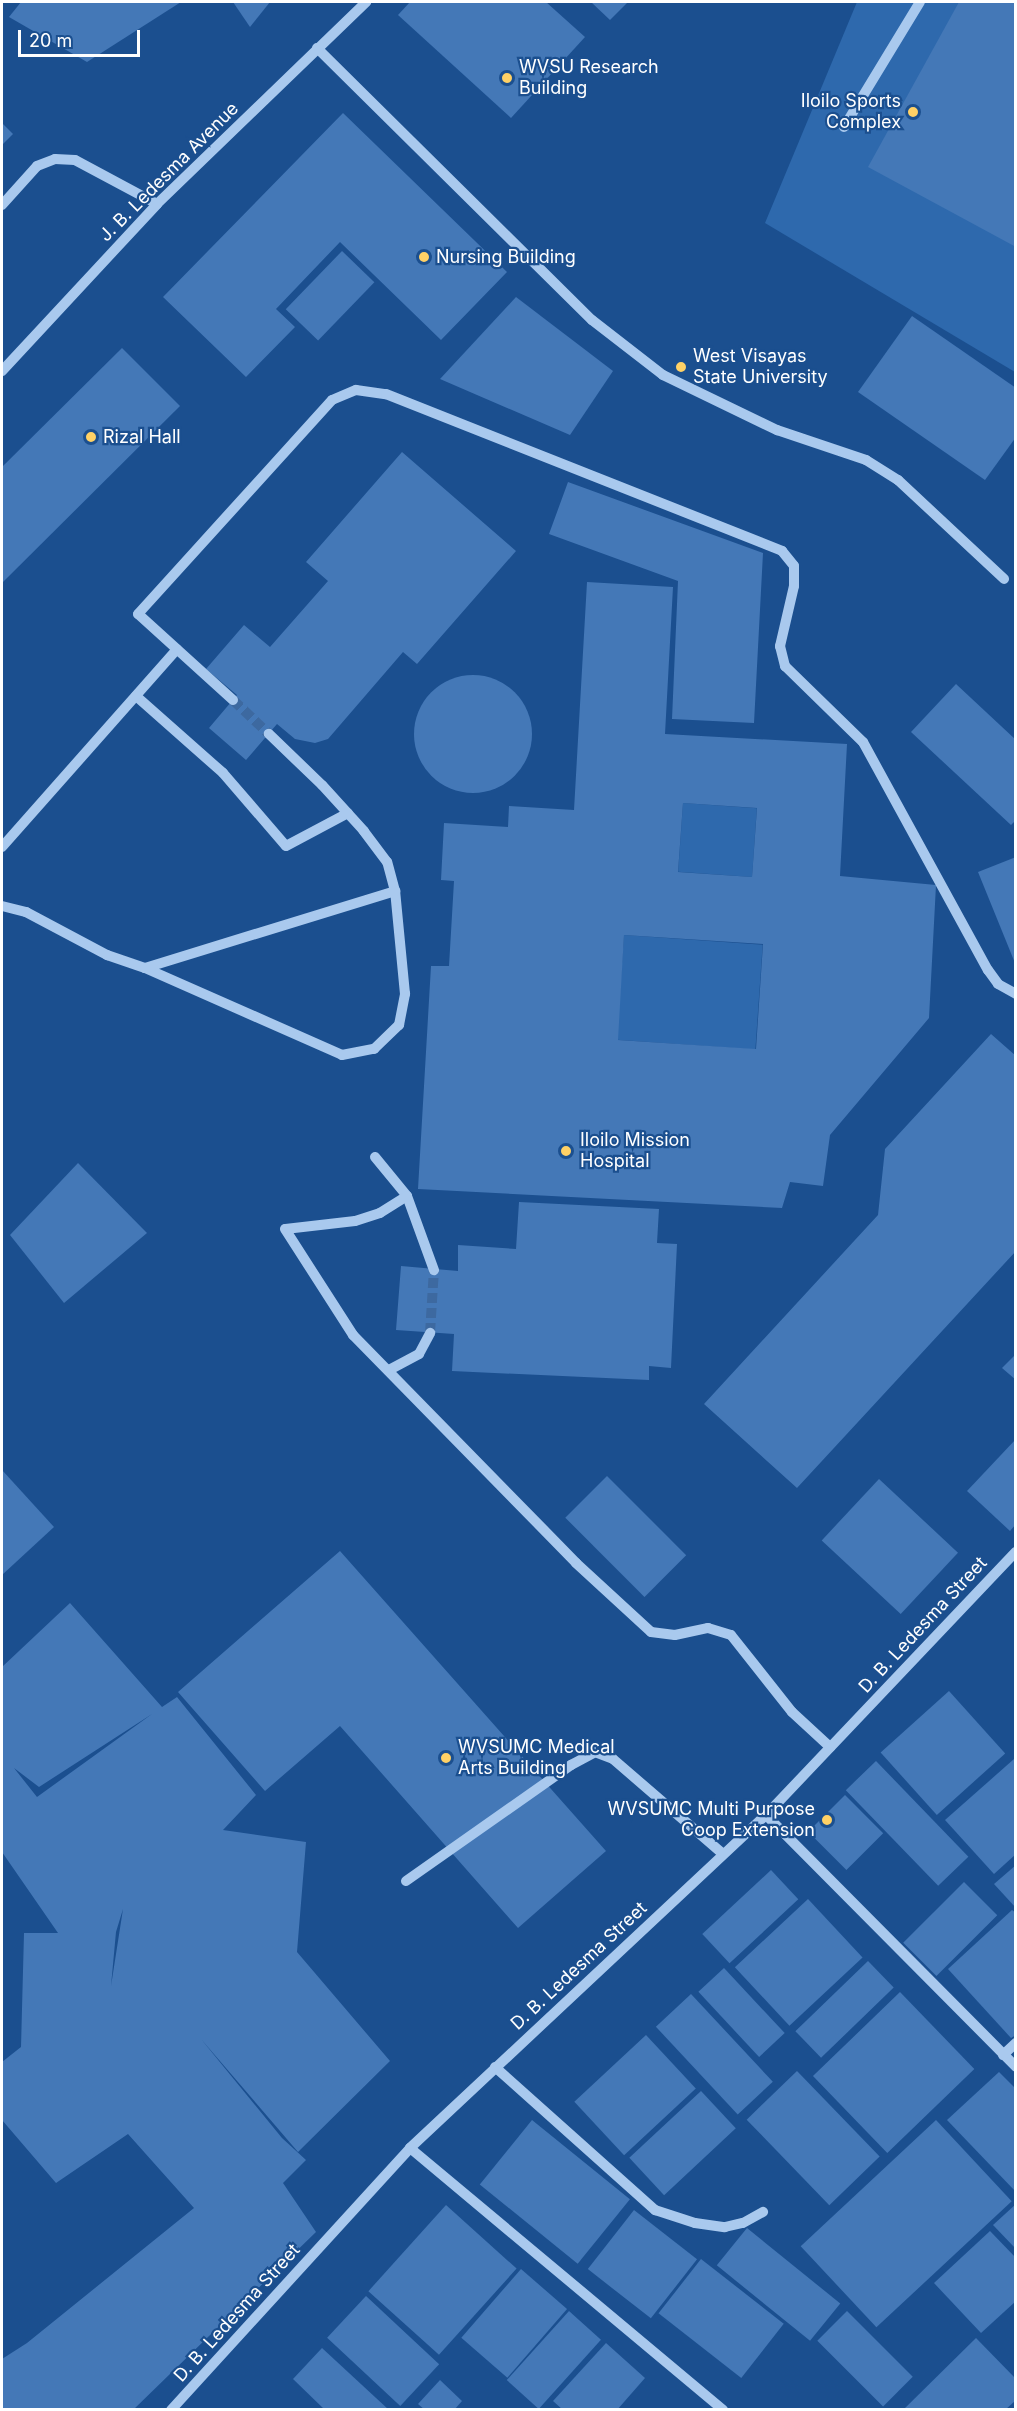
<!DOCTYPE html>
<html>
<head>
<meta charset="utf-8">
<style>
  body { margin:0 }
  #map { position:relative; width:1017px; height:2411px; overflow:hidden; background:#1b4f8f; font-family:Inter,sans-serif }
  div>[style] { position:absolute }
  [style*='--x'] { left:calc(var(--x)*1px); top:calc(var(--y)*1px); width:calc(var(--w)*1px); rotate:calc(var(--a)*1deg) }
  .green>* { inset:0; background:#2e69ad; transform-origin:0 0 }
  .building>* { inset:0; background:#4478b7; transform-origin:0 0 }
  .round { border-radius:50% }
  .minor-tunnel>* { height:10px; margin-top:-5px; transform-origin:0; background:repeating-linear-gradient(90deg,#3d69a0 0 10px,transparent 0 15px) }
  .minor>* { height:10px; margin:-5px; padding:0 5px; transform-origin:5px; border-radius:5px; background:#a9c9ee }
  .dots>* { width:16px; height:16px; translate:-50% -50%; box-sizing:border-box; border:3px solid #1b4f8f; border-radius:50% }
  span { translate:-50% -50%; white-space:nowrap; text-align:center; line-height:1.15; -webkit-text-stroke:4.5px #1b4f8f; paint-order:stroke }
  .poi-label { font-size:18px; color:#fff }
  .left { translate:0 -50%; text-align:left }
  .right { translate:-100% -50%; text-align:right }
  .street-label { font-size:18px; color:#fff }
  .frame { position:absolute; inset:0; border:3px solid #fff; pointer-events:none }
  .scale { position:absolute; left:18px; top:30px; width:122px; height:27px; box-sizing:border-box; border:3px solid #fff; border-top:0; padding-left:8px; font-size:18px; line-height:21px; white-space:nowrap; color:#fff; -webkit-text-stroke:4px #1b4f8f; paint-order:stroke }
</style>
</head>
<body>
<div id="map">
  <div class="green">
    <div style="clip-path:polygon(857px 2px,1015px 2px,1015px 372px,765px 223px)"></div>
    <div style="left:683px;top:803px;width:74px;height:69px;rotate:4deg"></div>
    <div style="left:624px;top:935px;width:139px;height:105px;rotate:4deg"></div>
  </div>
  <div class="building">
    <div style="clip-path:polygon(21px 2px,181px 2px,87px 62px,9px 17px)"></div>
    <div style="clip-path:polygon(233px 2px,270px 2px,250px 27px)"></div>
    <div style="clip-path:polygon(410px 2px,546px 2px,585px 37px,511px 118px,398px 15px)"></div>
    <div style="clip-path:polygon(591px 2px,628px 2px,610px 20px)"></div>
    <div style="clip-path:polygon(959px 2px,1016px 2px,1016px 247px,868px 167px)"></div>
    <div style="clip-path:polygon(343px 113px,507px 272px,441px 340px,340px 242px,276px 309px,295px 327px,246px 377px,163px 297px)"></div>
    <div style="clip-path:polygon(2px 123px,13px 134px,2px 145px)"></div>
    <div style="left:342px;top:251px;width:45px;height:81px;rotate:44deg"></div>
    <div style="clip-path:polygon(516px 297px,613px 371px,570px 435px,440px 379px)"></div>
    <div style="clip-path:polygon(912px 316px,1016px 388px,1016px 437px,985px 480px,858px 392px)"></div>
    <div style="clip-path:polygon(122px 348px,180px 406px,2px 583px,2px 467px)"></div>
    <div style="clip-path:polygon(402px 452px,516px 551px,417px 664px,403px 652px,328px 739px,315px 743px,295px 739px,277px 724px,246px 760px,209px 728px,237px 695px,206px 669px,244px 625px,270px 647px,328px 581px,306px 562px)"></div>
    <div style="clip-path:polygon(568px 482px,763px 553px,754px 723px,672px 719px,678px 581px,549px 534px)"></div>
    <div style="clip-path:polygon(evenodd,587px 582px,673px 587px,665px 734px,847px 744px,840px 876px,936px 885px,929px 1018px,830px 1135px,823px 1186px,790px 1182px,782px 1208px,418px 1189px,431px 966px,449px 966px,454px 881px,441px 880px,444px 823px,508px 827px,509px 806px,574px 810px,587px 582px,683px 803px,757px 808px,752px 877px,678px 872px,683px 803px,587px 582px,624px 935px,763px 944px,756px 1049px,618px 1040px,624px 935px)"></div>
    <div class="round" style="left:414px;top:675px;width:118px;height:118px"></div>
    <div style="clip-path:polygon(956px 684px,1016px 740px,1016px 820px,1011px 825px,911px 732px)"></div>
    <div style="clip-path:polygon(1016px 857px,1016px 963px,1015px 963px,978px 872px)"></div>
    <div style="clip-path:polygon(991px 1034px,1016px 1056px,1016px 1251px,797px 1488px,704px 1404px,878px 1215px,885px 1149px)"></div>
    <div style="clip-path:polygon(78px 1163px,147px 1233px,64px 1303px,10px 1235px)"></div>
    <div style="clip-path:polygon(519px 1202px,659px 1209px,657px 1243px,677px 1244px,671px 1368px,649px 1366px,649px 1380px,452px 1371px,454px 1334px,396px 1330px,401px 1266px,458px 1271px,458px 1245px,516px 1249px)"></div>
    <div style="clip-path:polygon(1016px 1354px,1016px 1380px,1002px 1368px)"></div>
    <div style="clip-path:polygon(1016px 1439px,1016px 1524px,1010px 1531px,967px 1491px)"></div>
    <div style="clip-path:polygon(2px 1470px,54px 1527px,2px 1575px)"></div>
    <div style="left:607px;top:1476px;width:112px;height:59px;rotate:45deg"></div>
    <div style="left:879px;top:1479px;width:108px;height:84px;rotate:43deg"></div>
    <div style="clip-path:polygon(340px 1551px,606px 1851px,518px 1928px,340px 1726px,265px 1791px,178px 1692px)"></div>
    <div style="clip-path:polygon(evenodd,70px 1603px,162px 1707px,177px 1697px,256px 1795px,223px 1830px,306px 1842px,297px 1952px,390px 2061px,298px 2152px,201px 2039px,282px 2138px,306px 2160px,283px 2183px,316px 2232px,133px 2410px,2px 2410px,2px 2359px,27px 2343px,194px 2208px,128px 2134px,56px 2183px,2px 2120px,2px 2062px,21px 2047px,24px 1933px,58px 1933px,2px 1852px,2px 1667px,70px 1603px,152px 1714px,37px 1797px,14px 1768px,39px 1787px,152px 1714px,70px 1603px,123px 1909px,111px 1986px,116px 1932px,123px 1909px)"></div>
    <div style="left:949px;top:1691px;width:84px;height:92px;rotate:48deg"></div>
    <div style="clip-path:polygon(1014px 1759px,1016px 1854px,994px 1874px,945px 1820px)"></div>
    <div style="left:876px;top:1761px;width:133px;height:42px;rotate:46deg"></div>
    <div style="left:845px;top:1795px;width:54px;height:52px;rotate:45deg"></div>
    <div style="clip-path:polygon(1016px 1865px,1016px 1908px,994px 1884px)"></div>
    <div style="left:771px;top:1870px;width:40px;height:94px;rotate:47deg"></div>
    <div style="left:964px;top:1882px;width:47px;height:86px;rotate:45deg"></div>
    <div style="left:808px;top:1899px;width:80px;height:100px;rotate:47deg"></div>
    <div style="clip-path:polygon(1012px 1910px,1016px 1913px,1016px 2035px,1011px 2038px,948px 1969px)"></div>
    <div style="left:868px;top:1961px;width:37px;height:101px;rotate:46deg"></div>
    <div style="left:724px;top:1968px;width:89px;height:35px;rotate:47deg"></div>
    <div style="left:900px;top:1992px;width:107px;height:121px;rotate:46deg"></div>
    <div style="left:691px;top:1994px;width:120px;height:48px;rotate:47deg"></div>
    <div style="left:646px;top:2035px;width:73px;height:98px;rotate:47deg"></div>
    <div style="left:797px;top:2071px;width:119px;height:70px;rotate:46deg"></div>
    <div style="clip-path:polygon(999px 2072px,1016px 2089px,1016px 2192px,947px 2120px)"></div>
    <div style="left:701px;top:2091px;width:51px;height:98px;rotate:47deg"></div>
    <div style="left:532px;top:2120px;width:126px;height:83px;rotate:39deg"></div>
    <div style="left:936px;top:2120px;width:111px;height:185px;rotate:47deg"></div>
    <div style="clip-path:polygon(1016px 2204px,1016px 2249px,993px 2225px)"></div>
    <div style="left:446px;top:2205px;width:95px;height:116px;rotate:42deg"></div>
    <div style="left:634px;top:2210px;width:80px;height:75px;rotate:38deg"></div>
    <div style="left:747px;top:2228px;width:120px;height:48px;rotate:39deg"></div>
    <div style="clip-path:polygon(990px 2231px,1016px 2258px,1016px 2301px,981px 2333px,934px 2283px)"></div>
    <div style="left:701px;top:2259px;width:105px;height:69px;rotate:38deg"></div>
    <div style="left:521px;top:2269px;width:61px;height:91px;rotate:41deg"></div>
    <div style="left:366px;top:2296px;width:100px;height:57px;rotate:43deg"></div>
    <div style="left:569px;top:2311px;width:43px;height:93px;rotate:42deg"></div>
    <div style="left:847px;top:2311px;width:93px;height:42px;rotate:45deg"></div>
    <div style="clip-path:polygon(976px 2338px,1016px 2379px,1016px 2400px,1005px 2410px,903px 2410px)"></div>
    <div style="clip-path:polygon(606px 2343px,645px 2378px,617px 2410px,563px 2410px,553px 2401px)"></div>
    <div style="clip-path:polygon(322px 2348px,389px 2410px,325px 2410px,293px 2379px)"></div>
    <div style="clip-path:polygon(440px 2380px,462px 2401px,454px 2410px,425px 2410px,418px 2404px)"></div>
  </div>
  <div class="minor-tunnel">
    <div style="--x:233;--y:700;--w:50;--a:43.4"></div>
    <div style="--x:430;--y:1333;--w:63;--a:-86.4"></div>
  </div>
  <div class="minor">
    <div style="--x:317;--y:48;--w:387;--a:44.7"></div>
    <div style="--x:592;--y:320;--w:90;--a:37.8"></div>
    <div style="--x:663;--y:375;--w:127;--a:25.8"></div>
    <div style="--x:777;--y:430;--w:94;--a:18.6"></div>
    <div style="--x:866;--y:460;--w:38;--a:32"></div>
    <div style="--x:898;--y:480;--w:145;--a:43"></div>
    <div style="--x:844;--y:127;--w:146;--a:-58.7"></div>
    <div style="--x:2;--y:205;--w:52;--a:-48.1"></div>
    <div style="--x:37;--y:166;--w:19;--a:-21"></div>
    <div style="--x:55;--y:159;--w:20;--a:3"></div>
    <div style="--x:75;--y:160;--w:93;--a:28.2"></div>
    <div style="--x:2;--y:371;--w:228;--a:-47.1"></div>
    <div style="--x:157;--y:204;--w:291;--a:-44"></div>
    <div style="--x:136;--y:696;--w:116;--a:41.5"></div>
    <div style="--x:223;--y:773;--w:96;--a:49.2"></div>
    <div style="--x:286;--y:846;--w:70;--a:-28"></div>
    <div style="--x:233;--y:700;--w:128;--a:-137.8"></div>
    <div style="--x:138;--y:614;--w:289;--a:-47.8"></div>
    <div style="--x:332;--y:400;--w:26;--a:-23"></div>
    <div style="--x:356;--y:390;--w:30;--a:8"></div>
    <div style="--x:386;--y:394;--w:426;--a:21.6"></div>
    <div style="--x:782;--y:551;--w:19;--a:51"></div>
    <div style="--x:794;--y:566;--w:20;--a:90"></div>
    <div style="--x:794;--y:586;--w:62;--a:103.1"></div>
    <div style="--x:780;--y:646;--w:21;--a:76"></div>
    <div style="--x:785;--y:666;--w:109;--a:44.3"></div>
    <div style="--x:863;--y:742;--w:260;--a:61.3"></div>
    <div style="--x:988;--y:970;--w:17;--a:54"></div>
    <div style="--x:998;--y:984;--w:21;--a:29"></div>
    <div style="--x:2;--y:847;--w:264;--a:-48.5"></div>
    <div style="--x:2;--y:906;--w:25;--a:14"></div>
    <div style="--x:26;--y:912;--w:92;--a:28"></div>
    <div style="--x:107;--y:955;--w:40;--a:18.9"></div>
    <div style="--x:145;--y:968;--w:215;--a:23.8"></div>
    <div style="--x:342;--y:1055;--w:33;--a:-11"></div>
    <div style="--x:374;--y:1049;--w:35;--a:-44"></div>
    <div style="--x:399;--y:1025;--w:32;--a:-79"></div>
    <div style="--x:405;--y:994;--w:103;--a:-95.5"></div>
    <div style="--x:395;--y:891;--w:30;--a:-105"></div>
    <div style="--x:387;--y:862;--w:39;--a:-127"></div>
    <div style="--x:364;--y:831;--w:62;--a:-132.4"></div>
    <div style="--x:322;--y:785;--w:74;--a:-136.1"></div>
    <div style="--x:145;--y:968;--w:262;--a:-17.1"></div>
    <div style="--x:375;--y:1157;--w:50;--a:50.6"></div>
    <div style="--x:407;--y:1196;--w:79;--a:70"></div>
    <div style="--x:407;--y:1196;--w:32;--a:148"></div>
    <div style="--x:380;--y:1213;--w:26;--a:162"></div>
    <div style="--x:355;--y:1221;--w:70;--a:173.5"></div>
    <div style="--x:285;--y:1229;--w:126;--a:57.3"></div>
    <div style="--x:353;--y:1335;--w:319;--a:45.6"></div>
    <div style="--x:576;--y:1563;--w:102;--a:42.6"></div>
    <div style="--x:651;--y:1632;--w:24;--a:7"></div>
    <div style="--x:675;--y:1635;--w:34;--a:-12"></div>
    <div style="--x:708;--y:1628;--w:24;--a:17"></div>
    <div style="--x:731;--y:1635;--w:98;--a:51.6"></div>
    <div style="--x:792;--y:1712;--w:52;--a:42.6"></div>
    <div style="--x:389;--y:1370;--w:34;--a:-28"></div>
    <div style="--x:419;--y:1354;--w:24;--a:-62"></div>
    <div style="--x:766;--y:1815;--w:355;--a:45.2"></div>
    <div style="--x:406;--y:1881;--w:202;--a:-35.1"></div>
    <div style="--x:571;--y:1765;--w:27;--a:-28"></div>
    <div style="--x:595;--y:1752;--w:19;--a:21"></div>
    <div style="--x:613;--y:1759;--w:144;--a:40.8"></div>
    <div style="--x:1003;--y:2055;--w:18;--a:-43"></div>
    <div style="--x:495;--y:2067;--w:215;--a:41.8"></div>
    <div style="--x:655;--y:2210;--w:42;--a:18"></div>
    <div style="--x:695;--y:2223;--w:30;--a:8"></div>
    <div style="--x:725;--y:2227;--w:18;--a:-13"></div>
    <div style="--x:743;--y:2223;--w:23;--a:-29"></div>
    <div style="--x:410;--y:2148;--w:408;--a:39.9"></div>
    <div style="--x:171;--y:2410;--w:355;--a:-47.6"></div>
    <div style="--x:410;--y:2148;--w:487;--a:-43.1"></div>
    <div style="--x:766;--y:1815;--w:363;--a:-46.5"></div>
  </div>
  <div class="dots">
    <div style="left:507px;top:78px;background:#ffd166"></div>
    <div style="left:913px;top:112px;background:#ffd166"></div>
    <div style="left:424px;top:257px;background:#ffd166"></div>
    <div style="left:681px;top:367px;background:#ffd166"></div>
    <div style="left:91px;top:437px;background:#ffd166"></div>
    <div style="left:566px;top:1151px;background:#ffd166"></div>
    <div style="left:446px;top:1758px;background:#ffd166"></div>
    <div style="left:827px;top:1820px;background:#ffd166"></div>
  </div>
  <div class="poi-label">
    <span class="left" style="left:519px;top:78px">WVSU Research<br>Building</span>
    <span class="right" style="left:901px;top:112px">Iloilo Sports<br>Complex</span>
    <span class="left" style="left:436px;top:257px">Nursing Building</span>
    <span class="left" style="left:693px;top:367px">West Visayas<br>State University</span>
    <span class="left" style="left:103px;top:437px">Rizal Hall</span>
    <span class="left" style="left:580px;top:1151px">Iloilo Mission<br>Hospital</span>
    <span class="left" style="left:458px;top:1758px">WVSUMC Medical<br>Arts Building</span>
    <span class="right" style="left:815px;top:1820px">WVSUMC Multi Purpose<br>Coop Extension</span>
  </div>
  <div class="street-label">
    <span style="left:169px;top:172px;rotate:-45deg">J. B. Ledesma Avenue</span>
    <span style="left:923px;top:1625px;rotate:-47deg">D. B. Ledesma Street</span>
    <span style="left:579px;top:1966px;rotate:-43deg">D. B. Ledesma Street</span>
    <span style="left:237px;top:2313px;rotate:-48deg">D. B. Ledesma Street</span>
  </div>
  <div class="frame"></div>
  <div class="scale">20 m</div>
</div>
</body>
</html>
